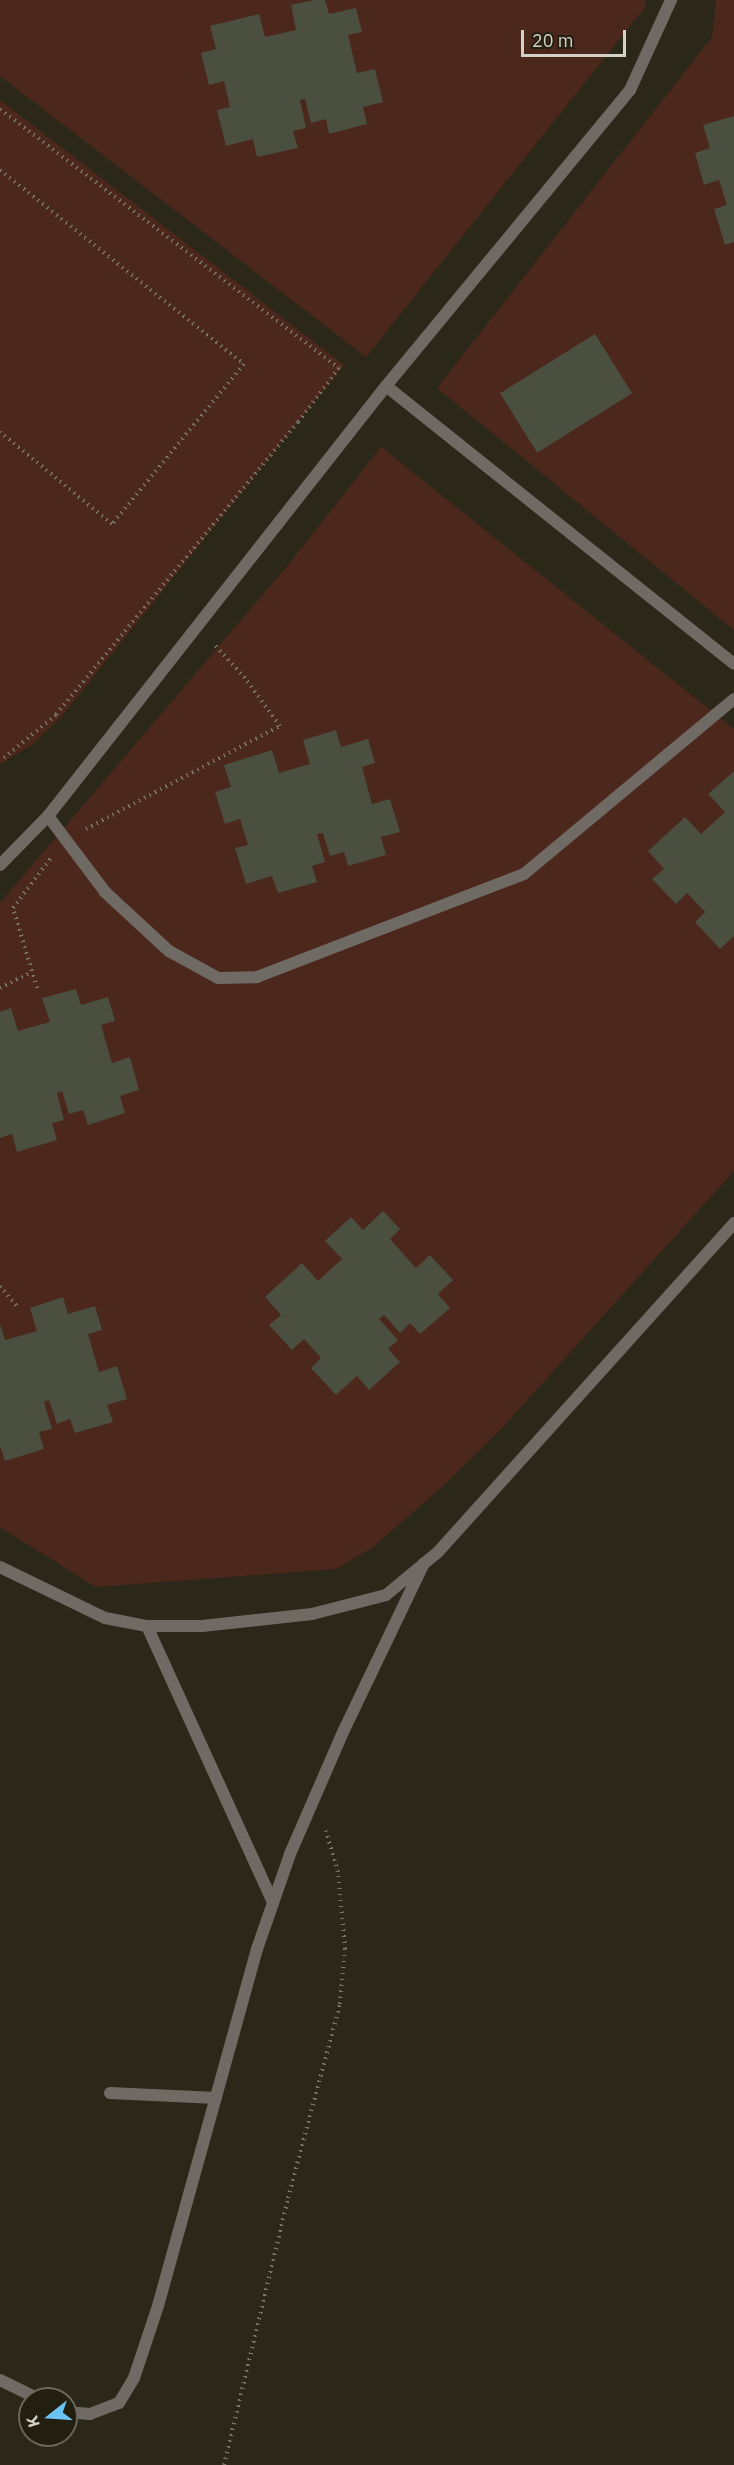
<!DOCTYPE html>
<html>
<head>
<meta charset="utf-8">
<style>
  body { margin:0 }
  #map { position:relative; width:734px; height:2465px; overflow:hidden; background:#2c2819; font-family:"IBM Plex Sans",sans-serif }
  div>[style] { position:absolute }
  [style*='--x'] { left:calc(var(--x)*1px); top:calc(var(--y)*1px); width:calc(var(--w)*1px); rotate:calc(var(--a)*1deg) }
  .green>* { inset:0; background:#4c271b }
  .building>* { inset:0; background:#4a4f3f; transform-origin:0 0 }
  .path>* { height:4px; margin-top:-2px; transform-origin:0; background:repeating-linear-gradient(90deg,#787568 0 1.5px,transparent 0 6px) }
  .service>* { height:12px; margin:-6px; padding:0 6px; transform-origin:6px; border-radius:6px; background:#706a65 }
  .minor>* { height:12px; margin:-6px; padding:0 6px; transform-origin:6px; border-radius:6px; background:#706a65 }
  .tertiary>* { height:12px; margin:-6px; padding:0 6px; transform-origin:6px; border-radius:6px; background:#706a65 }
  span { translate:-50% -50%; white-space:nowrap; text-align:center; line-height:1.15; -webkit-text-stroke:4.5px #221e10; paint-order:stroke }
  .north { position:absolute; left:18px; top:2387px; width:60px; height:60px; box-sizing:border-box; background:#221e10; border:2px solid #69665a; border-radius:50%; rotate:253deg; font-size:16px; font-weight:700; line-height:24px; text-align:center; color:#d4d2c8 }
  .north::after { content:''; display:block; margin:auto; width:21px; height:27px; background:#6bc3f2; clip-path:polygon(50% 0,100% 100%,50% 72%,0 100%) }
  .scale { position:absolute; left:521px; top:30px; width:105px; height:27px; box-sizing:border-box; border:3px solid #d4d2c8; border-top:0; padding-left:8px; font-size:18px; line-height:21px; white-space:nowrap; color:#d4d2c8; -webkit-text-stroke:4px #221e10; paint-order:stroke }
</style>
</head>
<body>
<div id="map">
  <div class="green">
    <div style="clip-path:polygon(0 0,646px 0,646px 6px,366px 357px,0 76px)"></div>
    <div style="clip-path:polygon(716px 0,734px 0,734px 630px,437px 388px,712px 37px)"></div>
    <div style="clip-path:polygon(0 100px,344px 365px,61px 717px,33px 744px,0 764px)"></div>
    <div style="clip-path:polygon(381px 447px,734px 729px,734px 1171px,502px 1428px,442px 1487px,373px 1547px,336px 1569px,96px 1587px,0 1527px,0 903px,288px 565px)"></div>
  </div>
  <div class="building">
    <div style="clip-path:polygon(314px 0,325px 0,329px 14px,356px 8px,362px 32px,348px 35px,357px 73px,375px 69px,383px 102px,363px 107px,367px 124px,329px 134px,326px 119px,311px 123px,305px 99px,300px 100px,306px 128px,293px 131px,298px 148px,257px 157px,253px 139px,226px 146px,217px 110px,230px 107px,224px 81px,209px 85px,201px 53px,216px 49px,210px 26px,259px 14px,265px 37px,296px 30px,291px 5px)"></div>
    <div style="clip-path:polygon(734px 116px,734px 242px,725px 245px,714px 209px,727px 205px,719px 180px,704px 185px,695px 153px,710px 148px,703px 125px)"></div>
    <div style="left:595px;top:334px;width:70px;height:112px;rotate:58deg"></div>
    <div style="clip-path:polygon(336px 730px,341px 747px,368px 739px,375px 763px,362px 767px,372px 804px,390px 799px,400px 832px,381px 837px,386px 855px,348px 866px,344px 852px,330px 856px,323px 833px,317px 834px,325px 862px,312px 866px,317px 882px,278px 893px,272px 876px,246px 884px,235px 848px,248px 845px,240px 819px,225px 824px,215px 792px,231px 787px,224px 765px,272px 750px,279px 773px,310px 764px,303px 740px)"></div>
    <div style="clip-path:polygon(734px 771px,734px 936px,720px 949px,695px 922px,705px 912px,687px 893px,676px 904px,652px 879px,664px 869px,648px 851px,685px 817px,701px 834px,725px 812px,708px 794px)"></div>
    <div style="clip-path:polygon(76px 989px,81px 1005px,108px 997px,115px 1021px,101px 1025px,112px 1063px,130px 1057px,139px 1090px,120px 1096px,125px 1113px,88px 1125px,83px 1110px,69px 1114px,62px 1091px,57px 1093px,64px 1120px,52px 1123px,57px 1140px,17px 1152px,12px 1134px,0 1138px,0 1012px,11px 1008px,18px 1031px,50px 1022px,42px 998px)"></div>
    <div style="clip-path:polygon(383px 1211px,400px 1229px,390px 1239px,416px 1268px,430px 1255px,453px 1280px,438px 1294px,450px 1308px,420px 1334px,410px 1323px,400px 1333px,384px 1315px,379px 1319px,398px 1340px,388px 1349px,400px 1362px,369px 1390px,357px 1376px,336px 1395px,311px 1368px,321px 1358px,304px 1339px,292px 1350px,269px 1325px,281px 1315px,265px 1297px,302px 1263px,318px 1281px,342px 1259px,325px 1241px,351px 1217px,363px 1230px)"></div>
    <div style="clip-path:polygon(63px 1297px,68px 1314px,95px 1306px,102px 1330px,88px 1334px,99px 1372px,117px 1366px,127px 1399px,107px 1405px,113px 1422px,75px 1433px,70px 1419px,57px 1424px,49px 1400px,44px 1402px,52px 1429px,39px 1432px,44px 1449px,5px 1461px,0 1446px,0 1324px,5px 1340px,37px 1331px,30px 1308px)"></div>
  </div>
  <div class="path">
    <div style="--x:0;--y:109;--w:427;--a:37.4"></div>
    <div style="--x:339;--y:368;--w:68;--a:127.2"></div>
    <div style="--x:298;--y:422;--w:380;--a:129.6"></div>
    <div style="--x:56;--y:715;--w:72;--a:140.6"></div>
    <div style="--x:0;--y:170;--w:312;--a:38.5"></div>
    <div style="--x:244;--y:364;--w:207;--a:129.5"></div>
    <div style="--x:112;--y:524;--w:145;--a:-140.6"></div>
    <div style="--x:86;--y:829;--w:220;--a:-28"></div>
    <div style="--x:280;--y:726;--w:59;--a:-126.1"></div>
    <div style="--x:245;--y:678;--w:46;--a:-132.4"></div>
    <div style="--x:0;--y:988;--w:36;--a:-27"></div>
    <div style="--x:37;--y:988;--w:84;--a:-106.7"></div>
    <div style="--x:13;--y:908;--w:63;--a:-52.8"></div>
    <div style="--x:0;--y:1286;--w:26;--a:50"></div>
    <div style="--x:224;--y:2465;--w:275;--a:-76.5"></div>
    <div style="--x:288;--y:2198;--w:201;--a:-75"></div>
    <div style="--x:340;--y:2004;--w:55;--a:-84.8"></div>
    <div style="--x:345;--y:1949;--w:77;--a:-95.2"></div>
    <div style="--x:338;--y:1872;--w:43;--a:-106.3"></div>
  </div>
  <div class="service">
    <div style="--x:48;--y:816;--w:95;--a:53.1"></div>
    <div style="--x:105;--y:892;--w:87;--a:42.7"></div>
    <div style="--x:169;--y:951;--w:56;--a:28.9"></div>
    <div style="--x:218;--y:978;--w:39;--a:-1"></div>
    <div style="--x:257;--y:977;--w:286;--a:-21.1"></div>
    <div style="--x:524;--y:874;--w:273;--a:-39.8"></div>
    <div style="--x:110;--y:2093;--w:106;--a:2.7"></div>
  </div>
  <div class="minor">
    <div style="--x:386;--y:386;--w:445;--a:38.6"></div>
    <div style="--x:0;--y:865;--w:69;--a:-45.6"></div>
    <div style="--x:48;--y:816;--w:547;--a:-51.83"></div>
    <div style="--x:386;--y:386;--w:384;--a:-50.5"></div>
    <div style="--x:630;--y:90;--w:99;--a:-65.5"></div>
    <div style="--x:147;--y:1626;--w:304;--a:65.5"></div>
    <div style="--x:0;--y:2380;--w:43;--a:26"></div>
    <div style="--x:66;--y:2412;--w:24;--a:5"></div>
    <div style="--x:90;--y:2414;--w:31;--a:-21"></div>
    <div style="--x:119;--y:2403;--w:29;--a:-59"></div>
    <div style="--x:134;--y:2378;--w:76;--a:-71.6"></div>
    <div style="--x:158;--y:2306;--w:370;--a:-74.5"></div>
    <div style="--x:257;--y:1949;--w:101;--a:-70.8"></div>
    <div style="--x:290;--y:1854;--w:135;--a:-66.5"></div>
    <div style="--x:344;--y:1730;--w:185;--a:-64.4"></div>
  </div>
  <div class="tertiary">
    <div style="--x:0;--y:1567;--w:117;--a:25.9"></div>
    <div style="--x:105;--y:1618;--w:43;--a:10.8"></div>
    <div style="--x:147;--y:1626;--w:55;--a:0"></div>
    <div style="--x:202;--y:1626;--w:111;--a:-6.2"></div>
    <div style="--x:312;--y:1614;--w:76;--a:-14.4"></div>
    <div style="--x:386;--y:1595;--w:67;--a:-39.6"></div>
    <div style="--x:438;--y:1552;--w:443;--a:-48"></div>
  </div>
  <div class="north">K</div>
  <div class="scale">20 m</div>
</div>
</body>
</html>
